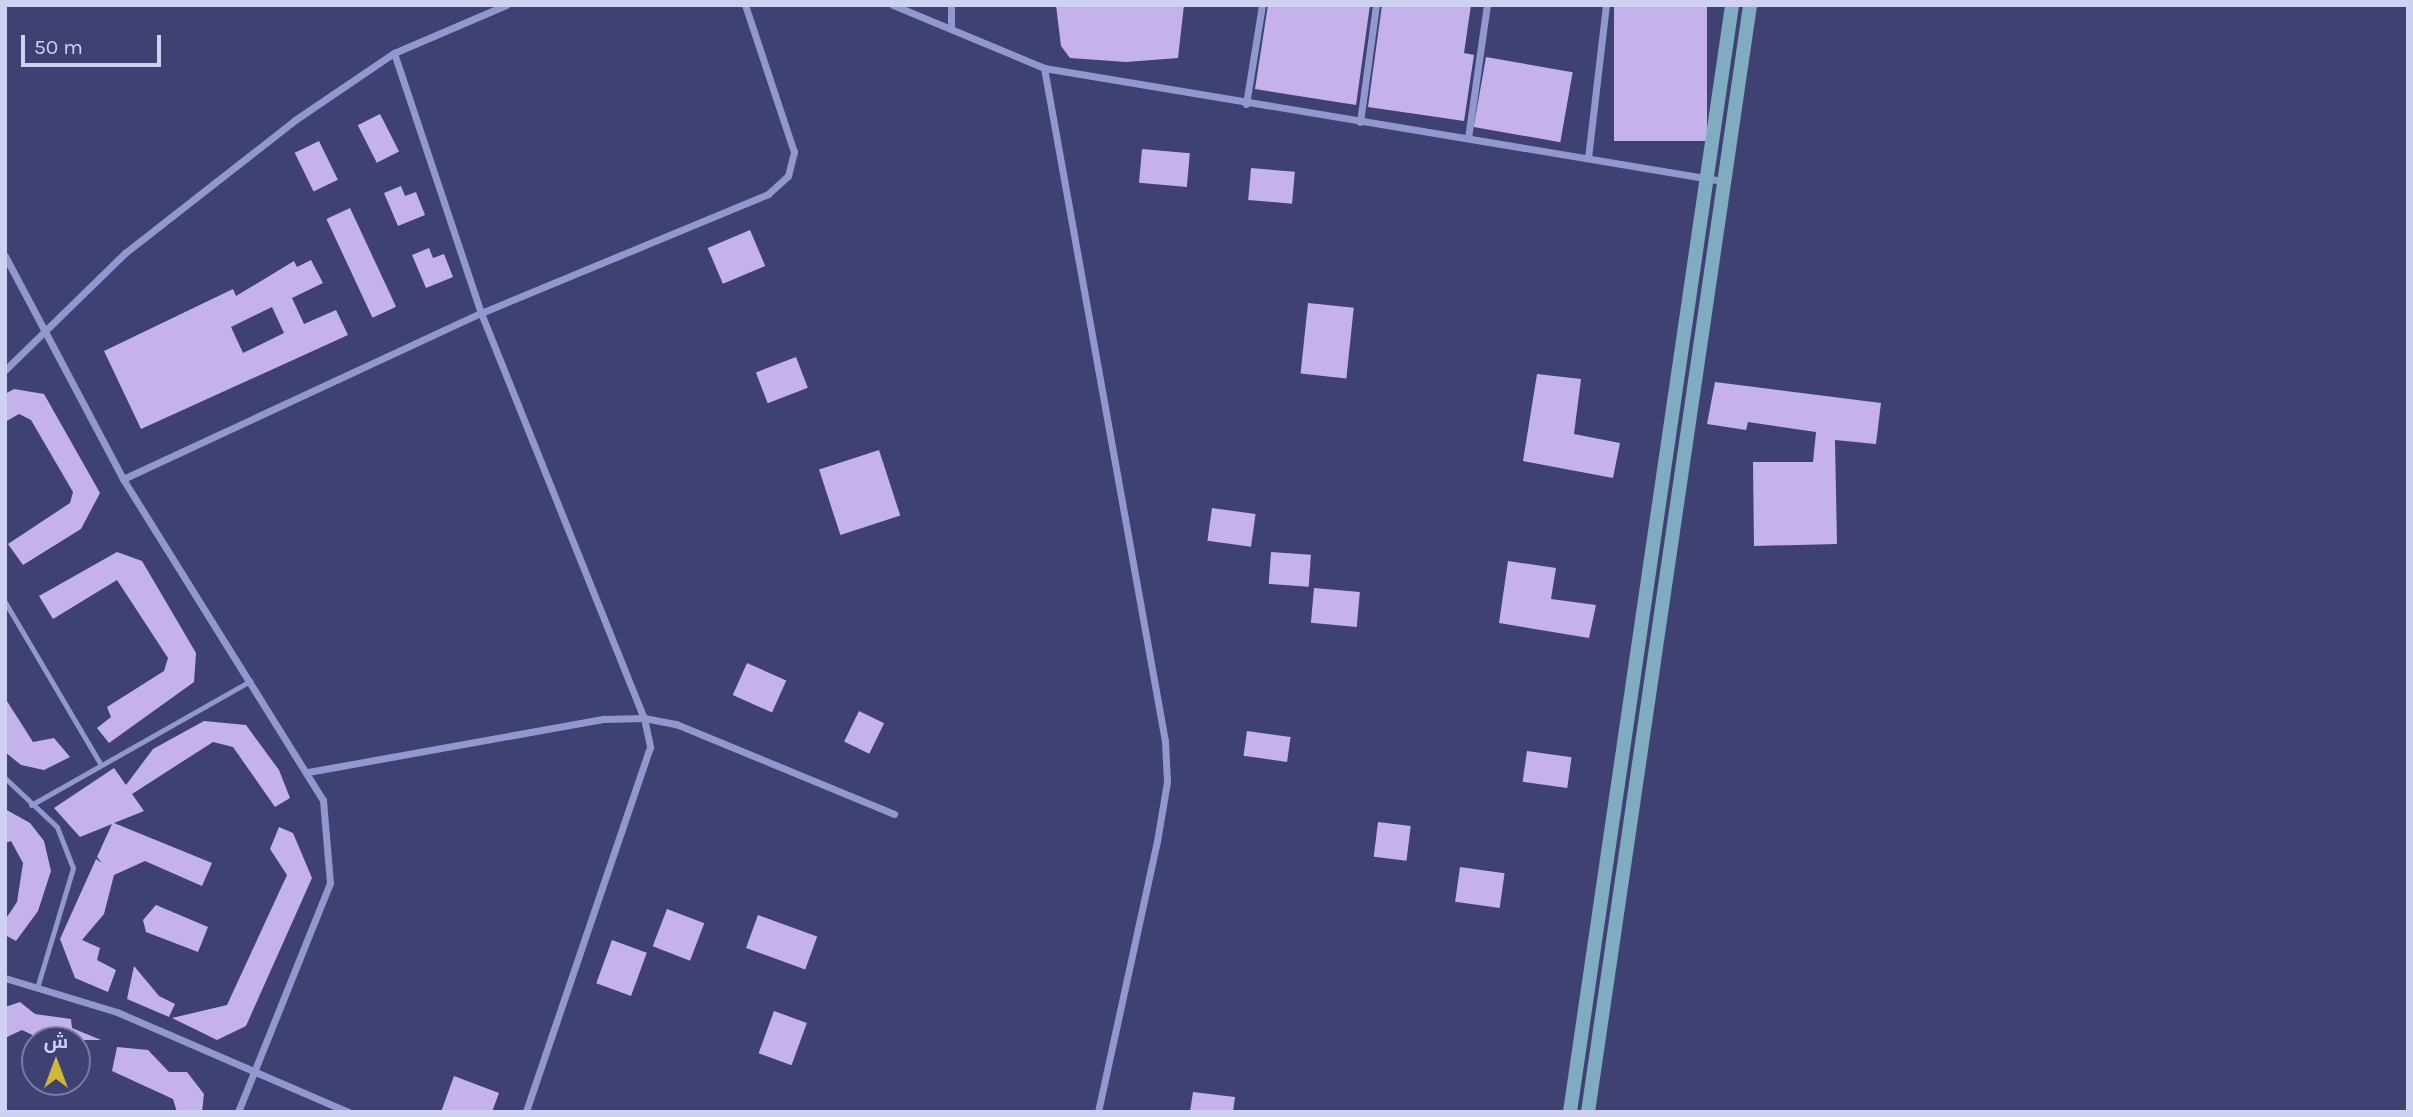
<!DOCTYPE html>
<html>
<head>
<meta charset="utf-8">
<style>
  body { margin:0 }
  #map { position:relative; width:2413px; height:1117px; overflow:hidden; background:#3e4172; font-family:Karla,Cairo,sans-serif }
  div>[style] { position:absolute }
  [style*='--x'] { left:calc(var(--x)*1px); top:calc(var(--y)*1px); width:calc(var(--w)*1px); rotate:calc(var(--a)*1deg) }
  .building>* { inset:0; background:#c5b2eb; transform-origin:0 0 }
  .service>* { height:5px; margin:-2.5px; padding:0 2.5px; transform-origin:2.5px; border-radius:2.5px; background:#9197cf }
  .minor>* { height:7px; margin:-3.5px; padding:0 3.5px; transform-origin:3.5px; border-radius:3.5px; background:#9197cf }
  .secondary>* { height:14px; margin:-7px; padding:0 7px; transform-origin:7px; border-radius:7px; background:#81abc0 }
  span { translate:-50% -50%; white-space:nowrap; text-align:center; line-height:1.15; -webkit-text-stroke:7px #3e4172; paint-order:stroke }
  .frame { position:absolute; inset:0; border:7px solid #ced2f0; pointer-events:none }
  .north { position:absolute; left:21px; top:1026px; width:70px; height:70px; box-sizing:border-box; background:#3e4172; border:2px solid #787ba4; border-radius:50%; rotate:0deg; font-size:19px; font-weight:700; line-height:28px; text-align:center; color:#ced2f0 }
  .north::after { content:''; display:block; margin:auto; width:24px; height:32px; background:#ceb838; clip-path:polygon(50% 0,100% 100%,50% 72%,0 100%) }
  .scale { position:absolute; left:21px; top:35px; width:140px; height:32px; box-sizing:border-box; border:4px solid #ced2f0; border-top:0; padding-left:9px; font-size:21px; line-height:24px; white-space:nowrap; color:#ced2f0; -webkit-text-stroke:5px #3e4172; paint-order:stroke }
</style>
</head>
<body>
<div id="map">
  <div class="building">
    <div style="clip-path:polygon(1056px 5px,1184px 5px,1178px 58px,1126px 62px,1070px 58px,1061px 46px)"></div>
    <div style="clip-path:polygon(1268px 5px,1370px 5px,1356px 105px,1255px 89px)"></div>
    <div style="clip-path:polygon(1382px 5px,1471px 5px,1464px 53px,1474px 55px,1464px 121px,1368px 107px)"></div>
    <div style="left:1614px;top:5px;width:93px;height:136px"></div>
    <div style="left:1486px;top:57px;width:88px;height:71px;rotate:10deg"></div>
    <div style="left:380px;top:114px;width:42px;height:25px;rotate:63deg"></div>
    <div style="left:319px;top:141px;width:43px;height:27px;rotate:64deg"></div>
    <div style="left:1142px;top:149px;width:48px;height:34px;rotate:5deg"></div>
    <div style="left:1251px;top:168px;width:44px;height:32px;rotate:5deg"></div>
    <div style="clip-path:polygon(401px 186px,405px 196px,416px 192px,425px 215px,398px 226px,384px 193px)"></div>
    <div style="left:350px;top:208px;width:109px;height:26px;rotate:65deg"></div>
    <div style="left:750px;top:230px;width:39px;height:46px;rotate:67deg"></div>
    <div style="clip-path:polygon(429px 248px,433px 258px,444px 254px,453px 277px,426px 288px,412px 255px)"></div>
    <div style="clip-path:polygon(evenodd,311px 260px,323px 283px,292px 298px,304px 324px,336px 310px,348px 335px,141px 429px,104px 351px,233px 289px,236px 296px,294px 261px,297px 267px,311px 260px,272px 307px,284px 333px,243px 353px,231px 327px,272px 307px)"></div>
    <div style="left:1308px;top:303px;width:46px;height:71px;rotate:6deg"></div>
    <div style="left:796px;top:357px;width:33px;height:43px;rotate:69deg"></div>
    <div style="clip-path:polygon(1537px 374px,1581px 379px,1574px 434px,1620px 443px,1613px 478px,1523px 461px)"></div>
    <div style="clip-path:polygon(1715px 382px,1881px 403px,1876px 444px,1835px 440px,1837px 544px,1754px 546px,1753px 462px,1813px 462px,1816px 432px,1748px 422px,1746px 430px,1707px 424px)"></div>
    <div style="clip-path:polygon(14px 389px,44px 394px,100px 493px,81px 529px,23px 565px,8px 544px,70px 503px,73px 492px,31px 420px,19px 414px,5px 422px,5px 394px)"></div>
    <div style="left:879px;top:450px;width:69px;height:63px;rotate:72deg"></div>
    <div style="left:1212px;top:508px;width:44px;height:33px;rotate:8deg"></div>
    <div style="clip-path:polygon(117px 552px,142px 561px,196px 653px,194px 682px,109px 743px,97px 728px,111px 717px,107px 707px,164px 671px,168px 658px,117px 580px,53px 619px,39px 596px)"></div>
    <div style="left:1271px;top:552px;width:40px;height:32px;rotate:4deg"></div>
    <div style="clip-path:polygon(1508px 561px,1556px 568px,1551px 599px,1596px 605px,1589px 638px,1499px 623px)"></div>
    <div style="left:1314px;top:588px;width:46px;height:35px;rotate:5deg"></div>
    <div style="left:747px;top:663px;width:43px;height:35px;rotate:24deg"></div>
    <div style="clip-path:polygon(5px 698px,33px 742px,54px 738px,70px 757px,44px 770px,21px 765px,5px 752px)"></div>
    <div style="left:859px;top:711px;width:28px;height:34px;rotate:26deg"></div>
    <div style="clip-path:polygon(204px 721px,246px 725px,279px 770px,290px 798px,275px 807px,233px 747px,213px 742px,132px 794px,144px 811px,114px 823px,212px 863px,202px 886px,145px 861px,114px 875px,104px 914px,82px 940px,100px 948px,97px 960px,116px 970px,108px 992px,75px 978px,60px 939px,96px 859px,102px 863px,97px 857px,112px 824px,80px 837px,54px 808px,114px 768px,126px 785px,153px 749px)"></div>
    <div style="left:1247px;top:731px;width:44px;height:25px;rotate:8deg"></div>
    <div style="left:1527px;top:751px;width:45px;height:31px;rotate:8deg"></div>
    <div style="clip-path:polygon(5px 809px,30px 823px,44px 841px,51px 871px,38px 911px,16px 941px,5px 935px,5px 920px,17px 902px,23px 863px,11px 841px,5px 843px)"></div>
    <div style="left:1378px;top:822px;width:33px;height:35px;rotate:7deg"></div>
    <div style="clip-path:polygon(279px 827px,293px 833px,312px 878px,246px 1026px,217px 1040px,172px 1018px,227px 1005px,287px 875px,270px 849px)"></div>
    <div style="left:1460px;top:867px;width:45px;height:35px;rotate:8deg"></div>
    <div style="clip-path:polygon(156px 905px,208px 927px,198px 952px,146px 932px,143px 920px)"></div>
    <div style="left:667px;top:909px;width:40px;height:40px;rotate:21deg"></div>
    <div style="left:758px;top:915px;width:63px;height:35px;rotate:20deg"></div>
    <div style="left:612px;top:940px;width:37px;height:46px;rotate:20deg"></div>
    <div style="clip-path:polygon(134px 966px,159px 996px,175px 1004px,169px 1017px,127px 999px)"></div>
    <div style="clip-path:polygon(20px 1002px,35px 1014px,71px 1019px,72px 1028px,101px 1040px,43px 1040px,22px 1030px,5px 1038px,5px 1007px)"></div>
    <div style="left:774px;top:1011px;width:35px;height:45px;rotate:20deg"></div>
    <div style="clip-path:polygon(117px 1047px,148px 1050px,169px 1072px,187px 1072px,204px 1094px,202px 1112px,177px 1112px,173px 1099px,112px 1071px)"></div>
    <div style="clip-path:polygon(454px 1076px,499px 1093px,492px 1112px,441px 1112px)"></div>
    <div style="clip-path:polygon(1193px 1092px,1235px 1097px,1233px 1112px,1190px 1112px)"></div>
  </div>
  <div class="service">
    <div style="--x:5;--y:602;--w:189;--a:59.5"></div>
    <div style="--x:5;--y:778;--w:71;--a:43.3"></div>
    <div style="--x:57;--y:827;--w:44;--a:68.7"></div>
    <div style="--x:73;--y:868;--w:122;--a:106.7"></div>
    <div style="--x:31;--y:805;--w:252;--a:-29.5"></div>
  </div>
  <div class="minor">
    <div style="--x:893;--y:5;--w:164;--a:22.6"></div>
    <div style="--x:1044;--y:68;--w:688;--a:9.45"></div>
    <div style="--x:951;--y:5;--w:24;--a:90"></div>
    <div style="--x:394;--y:53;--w:274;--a:71.5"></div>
    <div style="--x:481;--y:313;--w:437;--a:68.1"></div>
    <div style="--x:644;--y:718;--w:30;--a:78"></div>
    <div style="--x:650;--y:747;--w:385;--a:108.8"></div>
    <div style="--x:1044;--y:68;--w:684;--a:79.81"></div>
    <div style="--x:1165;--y:741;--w:41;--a:87.2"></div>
    <div style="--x:1167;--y:782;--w:60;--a:99.6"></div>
    <div style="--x:1157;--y:841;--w:277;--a:102.3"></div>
    <div style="--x:1246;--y:104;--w:100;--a:-80.8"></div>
    <div style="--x:1360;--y:122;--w:118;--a:-82.2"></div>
    <div style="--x:1468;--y:138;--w:134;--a:-81.9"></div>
    <div style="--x:1588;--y:158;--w:154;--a:-83.3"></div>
    <div style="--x:5;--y:256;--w:252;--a:62.1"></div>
    <div style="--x:123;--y:479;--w:378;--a:58.1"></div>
    <div style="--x:323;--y:800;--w:83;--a:85.2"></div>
    <div style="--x:330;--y:883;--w:247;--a:111.9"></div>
    <div style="--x:5;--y:370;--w:168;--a:-44.3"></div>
    <div style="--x:125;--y:253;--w:216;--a:-38"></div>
    <div style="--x:295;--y:120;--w:120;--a:-34.1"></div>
    <div style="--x:394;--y:53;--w:122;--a:-23.2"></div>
    <div style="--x:123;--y:479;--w:395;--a:-24.9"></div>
    <div style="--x:481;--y:313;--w:311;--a:-22.5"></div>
    <div style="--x:768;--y:194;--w:27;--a:-42"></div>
    <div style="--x:788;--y:176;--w:25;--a:-76"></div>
    <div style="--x:794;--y:152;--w:155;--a:-108.4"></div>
    <div style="--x:308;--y:772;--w:301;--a:-10.2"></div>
    <div style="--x:604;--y:719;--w:40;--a:-1.4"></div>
    <div style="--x:644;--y:718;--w:33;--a:11"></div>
    <div style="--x:676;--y:724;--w:236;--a:22.4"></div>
    <div style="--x:5;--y:978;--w:117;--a:16.9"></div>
    <div style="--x:117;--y:1012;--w:252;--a:23.4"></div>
  </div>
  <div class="secondary">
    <div style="--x:1570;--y:1112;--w:1119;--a:-81.67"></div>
    <div style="--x:1588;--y:1112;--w:1119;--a:-81.67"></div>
  </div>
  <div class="frame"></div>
  <div class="north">ش</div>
  <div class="scale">50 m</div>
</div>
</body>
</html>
